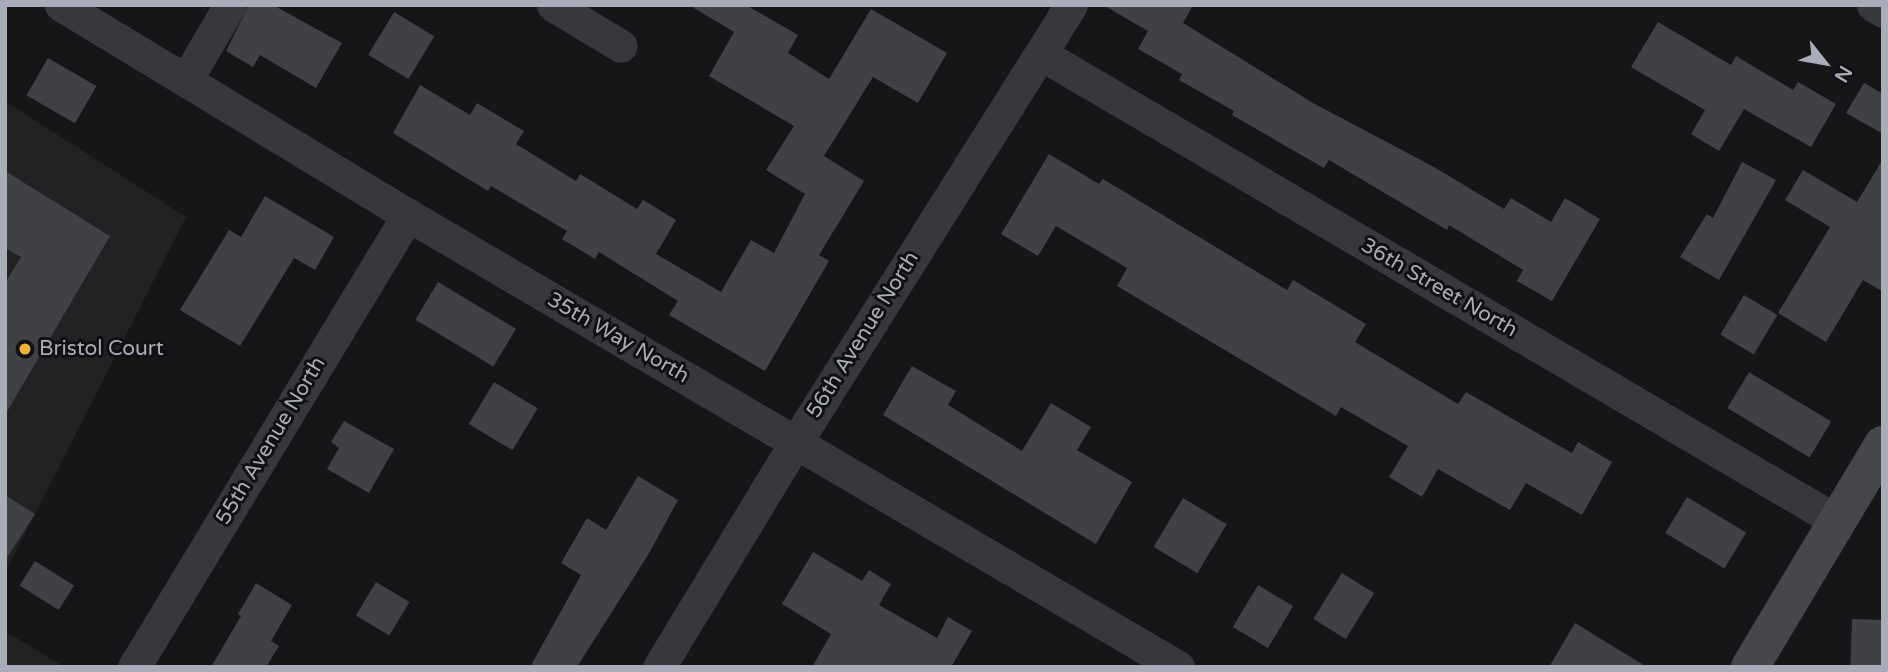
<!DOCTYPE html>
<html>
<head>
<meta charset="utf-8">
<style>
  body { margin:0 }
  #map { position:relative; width:1888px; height:672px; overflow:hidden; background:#161618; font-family:"Varela Round",sans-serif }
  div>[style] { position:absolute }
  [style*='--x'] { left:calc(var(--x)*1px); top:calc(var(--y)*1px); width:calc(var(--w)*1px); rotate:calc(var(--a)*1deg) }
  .built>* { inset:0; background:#222225 }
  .building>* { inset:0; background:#404145; transform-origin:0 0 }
  .street>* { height:33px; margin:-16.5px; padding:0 16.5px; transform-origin:16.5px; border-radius:16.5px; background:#37383d }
  .secondary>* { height:38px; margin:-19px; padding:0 19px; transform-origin:19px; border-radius:19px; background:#45474d }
  .dots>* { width:19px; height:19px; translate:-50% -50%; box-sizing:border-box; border:4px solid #111113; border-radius:50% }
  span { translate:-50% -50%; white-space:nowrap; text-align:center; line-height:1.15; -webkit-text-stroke:6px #111113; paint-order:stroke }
  .street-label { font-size:21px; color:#a8adb8 }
  .poi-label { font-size:21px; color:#a8adb8 }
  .left { translate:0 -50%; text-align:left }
  .frame { position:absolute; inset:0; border:7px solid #a8adb8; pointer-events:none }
  .north { position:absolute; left:1790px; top:28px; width:70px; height:70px; -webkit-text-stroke:5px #111113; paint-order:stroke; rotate:121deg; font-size:19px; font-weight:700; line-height:28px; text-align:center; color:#a8adb8 }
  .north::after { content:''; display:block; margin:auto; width:24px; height:32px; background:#a8adb8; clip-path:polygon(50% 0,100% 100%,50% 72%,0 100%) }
</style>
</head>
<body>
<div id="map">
  <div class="built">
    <div style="clip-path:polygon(5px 101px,186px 217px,5px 573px)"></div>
    <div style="clip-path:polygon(5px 631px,65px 667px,5px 667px)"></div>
  </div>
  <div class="building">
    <div style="clip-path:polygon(249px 5px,273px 5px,342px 43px,316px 88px,260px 55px,253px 67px,226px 51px)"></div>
    <div style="clip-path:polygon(689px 5px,746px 5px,798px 35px,788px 53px,829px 79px,871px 9px,947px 53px,918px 103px,873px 77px,824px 156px,864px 181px,819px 255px,829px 261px,765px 371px,669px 315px,678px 301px,599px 252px,595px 259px,562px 239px,567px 231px,491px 186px,488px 191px,393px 133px,420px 85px,470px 115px,477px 103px,524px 131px,516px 144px,576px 181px,580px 174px,637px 209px,643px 200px,676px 220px,656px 254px,721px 292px,751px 240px,774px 253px,805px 194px,766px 170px,794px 126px,709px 76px,734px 32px)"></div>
    <div style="clip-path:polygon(1103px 5px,1193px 5px,1183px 23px,1313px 103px,1434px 167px,1504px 209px,1511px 198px,1551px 222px,1565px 198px,1600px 219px,1552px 301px,1517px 281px,1523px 270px,1449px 225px,1447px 230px,1329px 160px,1324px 168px,1232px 115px,1234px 111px,1179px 80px,1182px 74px,1138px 49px,1148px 31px)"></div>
    <div style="left:394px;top:12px;width:47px;height:50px;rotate:31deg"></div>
    <div style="clip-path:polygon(1658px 22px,1731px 65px,1736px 56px,1793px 90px,1798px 82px,1836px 104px,1811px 147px,1744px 109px,1719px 151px,1691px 134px,1705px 110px,1631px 67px)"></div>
    <div style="left:48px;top:58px;width:56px;height:43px;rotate:30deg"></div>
    <div style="clip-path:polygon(1864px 83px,1883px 94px,1883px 134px,1846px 113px)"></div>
    <div style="clip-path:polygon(1049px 154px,1099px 184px,1103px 179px,1287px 290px,1293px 280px,1366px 324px,1355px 342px,1458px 404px,1466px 392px,1572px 453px,1578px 442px,1612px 462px,1582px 515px,1526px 483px,1510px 510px,1438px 469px,1422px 497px,1389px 477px,1408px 446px,1341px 407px,1336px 416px,1117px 286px,1127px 268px,1056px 226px,1038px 256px,1001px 234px)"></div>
    <div style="clip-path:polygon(1883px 159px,1883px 292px,1863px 280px,1826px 342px,1778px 313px,1830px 227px,1785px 200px,1803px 170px,1857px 202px)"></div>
    <div style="clip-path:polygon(1742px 162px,1776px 180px,1719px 280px,1680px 257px,1707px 214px,1713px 218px)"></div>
    <div style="clip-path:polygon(5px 171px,110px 236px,5px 415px,5px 283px,21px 257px,5px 248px)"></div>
    <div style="clip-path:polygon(265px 196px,334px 237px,315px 270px,294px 258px,240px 346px,180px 310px,229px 230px,241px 237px)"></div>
    <div style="left:438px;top:282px;width:91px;height:44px;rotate:31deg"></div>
    <div style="left:1744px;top:295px;width:39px;height:46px;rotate:31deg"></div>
    <div style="clip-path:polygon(912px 366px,956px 391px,948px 405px,1022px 451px,1051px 403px,1091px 427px,1077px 450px,1132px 482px,1096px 544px,883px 415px)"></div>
    <div style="left:1749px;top:372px;width:96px;height:42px;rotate:31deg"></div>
    <div style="left:494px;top:382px;width:51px;height:49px;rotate:31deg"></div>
    <div style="clip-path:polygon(344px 421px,394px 449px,369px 493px,327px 469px,339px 448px,331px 442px)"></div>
    <div style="clip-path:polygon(638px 476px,678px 500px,648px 555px,577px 667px,530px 667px,581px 575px,561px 563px,587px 518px,606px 530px)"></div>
    <div style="clip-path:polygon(5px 495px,35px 514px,5px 561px)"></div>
    <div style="left:1687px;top:497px;width:69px;height:42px;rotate:31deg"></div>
    <div style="left:1183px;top:498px;width:51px;height:57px;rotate:31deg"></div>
    <div style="clip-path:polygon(813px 552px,862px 581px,869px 570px,891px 584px,879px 605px,937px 638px,948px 617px,972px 631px,951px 667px,812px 667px,831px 634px,782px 604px)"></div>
    <div style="left:35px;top:561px;width:46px;height:29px;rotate:32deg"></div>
    <div style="left:1342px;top:573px;width:38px;height:54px;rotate:32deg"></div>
    <div style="left:376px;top:582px;width:39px;height:39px;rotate:31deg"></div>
    <div style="clip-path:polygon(256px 583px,292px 605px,271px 641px,279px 646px,266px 667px,211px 667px,241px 616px,238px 614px)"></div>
    <div style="left:1258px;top:585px;width:41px;height:49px;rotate:31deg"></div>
    <div style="left:1852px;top:619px;width:31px;height:48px;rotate:2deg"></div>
    <div style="clip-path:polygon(1575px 623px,1647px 667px,1549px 667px)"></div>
  </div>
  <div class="street">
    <div style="--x:61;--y:5;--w:406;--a:31.2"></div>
    <div style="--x:408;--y:215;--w:893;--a:30.41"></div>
    <div style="--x:553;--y:5;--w:79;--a:31.1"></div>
    <div style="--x:1873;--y:5;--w:12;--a:31"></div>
    <div style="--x:1041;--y:54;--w:923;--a:30.4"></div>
    <div style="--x:186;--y:80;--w:87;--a:-59.6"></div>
    <div style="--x:134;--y:667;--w:529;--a:-58.78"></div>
    <div style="--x:659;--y:667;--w:263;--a:-58.7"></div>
    <div style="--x:796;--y:442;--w:516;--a:-57.82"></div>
  </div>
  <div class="secondary">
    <div style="--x:1750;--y:667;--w:259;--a:-59.1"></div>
  </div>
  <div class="dots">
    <div style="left:25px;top:349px;background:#f2b134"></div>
  </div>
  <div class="street-label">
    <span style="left:1439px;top:288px;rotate:30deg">36th Street North</span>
    <span style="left:863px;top:335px;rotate:-58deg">56th Avenue North</span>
    <span style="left:618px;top:338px;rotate:30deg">35th Way North</span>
    <span style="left:271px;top:441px;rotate:-59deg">55th Avenue North</span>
  </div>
  <div class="poi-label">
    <span class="left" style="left:39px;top:349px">Bristol Court</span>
  </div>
  <div class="frame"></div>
  <div class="north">N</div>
</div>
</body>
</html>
